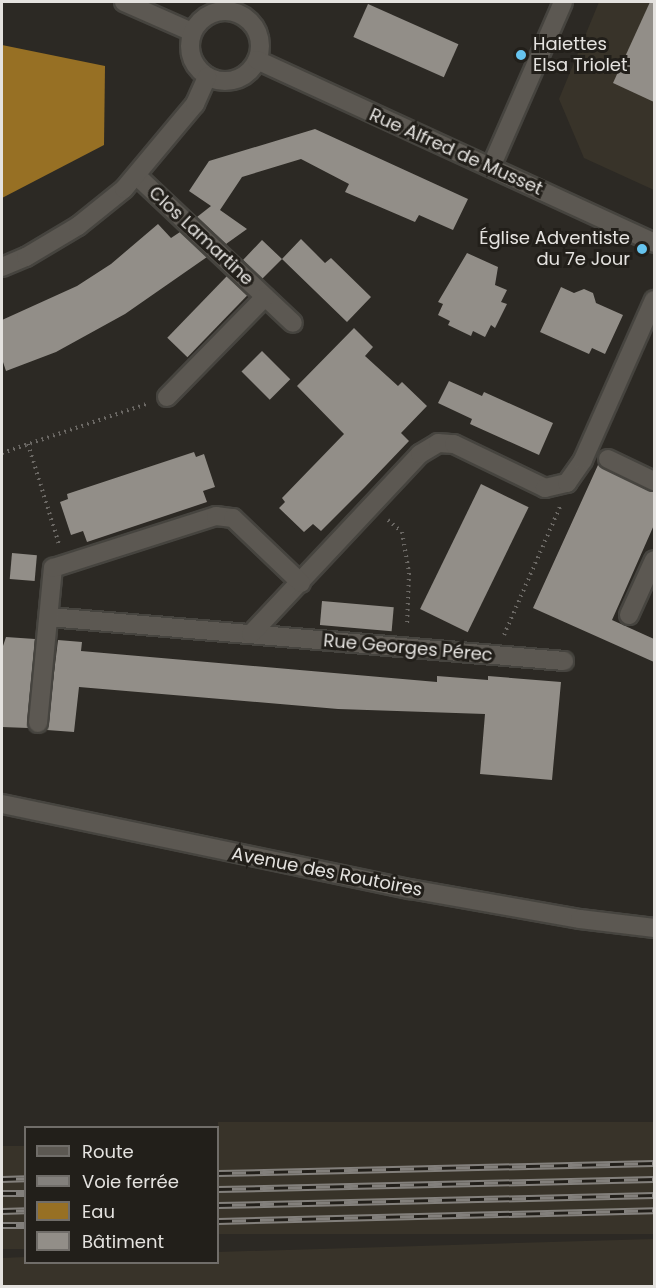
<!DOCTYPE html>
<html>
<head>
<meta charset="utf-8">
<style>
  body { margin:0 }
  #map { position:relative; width:656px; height:1288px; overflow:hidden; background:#2c2924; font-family:Poppins,sans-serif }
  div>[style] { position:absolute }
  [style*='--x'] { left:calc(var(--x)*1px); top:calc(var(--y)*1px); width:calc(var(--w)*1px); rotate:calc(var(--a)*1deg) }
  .built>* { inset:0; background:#383329; transform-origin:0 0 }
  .water>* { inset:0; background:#977024 }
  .building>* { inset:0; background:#928e88; transform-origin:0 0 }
  .path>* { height:4px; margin-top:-2px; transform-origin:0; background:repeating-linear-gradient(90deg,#6b6864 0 1.5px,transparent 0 6px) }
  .roads { filter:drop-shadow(2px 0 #46443f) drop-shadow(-2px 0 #46443f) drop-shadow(0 2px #46443f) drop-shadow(0 -2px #46443f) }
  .minor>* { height:18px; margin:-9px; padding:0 9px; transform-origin:9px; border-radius:9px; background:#5c5852 }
  .minor>.ring { margin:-9px; padding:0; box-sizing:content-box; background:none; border:18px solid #5c5852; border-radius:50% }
  .rail>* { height:7px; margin-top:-3.5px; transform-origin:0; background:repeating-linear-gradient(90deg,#221f1a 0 14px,#83807c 0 28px); box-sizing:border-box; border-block:2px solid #83807c }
  .dots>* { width:16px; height:16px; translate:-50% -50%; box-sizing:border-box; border:3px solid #221f1a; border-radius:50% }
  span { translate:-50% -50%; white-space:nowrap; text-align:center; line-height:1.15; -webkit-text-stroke:6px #221f1a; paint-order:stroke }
  .poi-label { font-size:18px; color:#e4e2df }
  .left { translate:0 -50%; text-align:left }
  .right { translate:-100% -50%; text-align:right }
  .street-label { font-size:18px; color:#e4e2df }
  .frame { position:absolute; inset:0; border:3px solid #e4e2df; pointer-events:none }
  .legend { position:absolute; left:24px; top:1126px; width:195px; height:138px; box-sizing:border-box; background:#221f1a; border:2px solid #706d69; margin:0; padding:8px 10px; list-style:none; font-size:18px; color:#e4e2df }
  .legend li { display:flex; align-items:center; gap:12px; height:30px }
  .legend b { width:30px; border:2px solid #706d69 }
</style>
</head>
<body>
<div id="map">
  <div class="built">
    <div style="clip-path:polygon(599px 2px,654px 2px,654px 190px,584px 158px,559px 99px)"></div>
    <div style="left:654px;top:1122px;width:112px;height:436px;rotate:90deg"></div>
    <div style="left:25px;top:1146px;width:103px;height:23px;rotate:90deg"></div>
    <div style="clip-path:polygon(654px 1239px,654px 1286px,2px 1286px,2px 1258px,25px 1257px,26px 1262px,218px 1262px,218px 1252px)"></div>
  </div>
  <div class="water">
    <div style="clip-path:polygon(2px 45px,105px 66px,104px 145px,2px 198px)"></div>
  </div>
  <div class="building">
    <div style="clip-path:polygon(650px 2px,654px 2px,654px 102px,613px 83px)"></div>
    <div style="left:368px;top:4px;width:99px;height:36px;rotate:24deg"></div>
    <div style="clip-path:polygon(315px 129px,468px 199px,453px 230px,419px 215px,415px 222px,345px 192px,349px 184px,301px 159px,242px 177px,220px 210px,247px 229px,226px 244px,197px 217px,211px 206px,189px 191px,209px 161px)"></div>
    <div style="clip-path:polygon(158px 224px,171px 238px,180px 232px,207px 257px,125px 314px,56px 352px,6px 371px,2px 359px,2px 320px,77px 286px,111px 264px)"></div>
    <div style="clip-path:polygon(301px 239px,325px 263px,331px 258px,371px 297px,347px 322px,282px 259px,262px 279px,243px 260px,262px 240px,282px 259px)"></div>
    <div style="clip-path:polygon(467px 253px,498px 267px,495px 285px,507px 290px,501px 302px,507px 304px,495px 328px,491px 325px,485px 337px,473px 331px,471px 336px,448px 325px,450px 321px,438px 315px,443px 304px,438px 302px)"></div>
    <div style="left:227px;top:276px;width:28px;height:86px;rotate:44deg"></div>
    <div style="clip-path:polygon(561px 287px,574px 293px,584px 289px,593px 293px,596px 303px,623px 315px,605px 354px,592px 348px,589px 354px,540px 332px)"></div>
    <div style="clip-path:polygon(354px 328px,373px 347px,365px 356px,398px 386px,402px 382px,427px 406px,401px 433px,409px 441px,365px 487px,321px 531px,313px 524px,304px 532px,279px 508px,285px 502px,282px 498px,344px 434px,297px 386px)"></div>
    <div style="left:262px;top:351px;width:40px;height:29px;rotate:45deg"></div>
    <div style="clip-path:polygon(449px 381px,482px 396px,484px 392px,553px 423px,539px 455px,470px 424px,472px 419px,438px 403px)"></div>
    <div style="clip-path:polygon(194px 452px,196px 457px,204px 454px,215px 487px,203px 491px,207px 502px,87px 542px,83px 531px,71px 535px,60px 502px,68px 499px,67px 494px)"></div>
    <div style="clip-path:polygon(598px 465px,654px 492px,654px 525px,612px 620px,654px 639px,654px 662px,533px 608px)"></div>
    <div style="left:481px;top:484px;width:53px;height:139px;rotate:26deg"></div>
    <div style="left:12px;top:553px;width:25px;height:26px;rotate:5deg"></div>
    <div style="left:322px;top:601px;width:72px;height:24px;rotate:5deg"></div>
    <div style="clip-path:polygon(6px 637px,35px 639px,28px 728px,2px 727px,2px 649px)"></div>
    <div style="clip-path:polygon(58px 640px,82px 642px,81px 651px,437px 682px,437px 676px,488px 680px,488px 676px,561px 682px,552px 780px,480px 774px,485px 714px,338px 709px,79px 687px,74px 732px,47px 730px)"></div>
  </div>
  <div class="path">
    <div style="--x:28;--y:444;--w:105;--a:72.8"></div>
    <div style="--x:2;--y:453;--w:153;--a:-18.7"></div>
    <div style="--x:388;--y:520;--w:18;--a:41"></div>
    <div style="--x:402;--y:532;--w:42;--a:80.3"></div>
    <div style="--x:409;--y:573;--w:53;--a:92.2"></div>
    <div style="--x:504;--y:635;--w:140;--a:-66.4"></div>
  </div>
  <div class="roads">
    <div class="minor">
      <div style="--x:124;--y:2;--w:74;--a:23.8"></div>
      <div class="ring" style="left:190px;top:11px;width:52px;height:52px"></div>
      <div style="--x:257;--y:60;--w:437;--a:24.7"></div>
      <div style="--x:491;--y:167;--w:180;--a:-66.4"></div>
      <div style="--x:137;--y:176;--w:214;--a:43.3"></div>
      <div style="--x:2;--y:267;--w:26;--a:-23"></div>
      <div style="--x:26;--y:257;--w:61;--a:-30.8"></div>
      <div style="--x:78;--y:226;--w:59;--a:-38.8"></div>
      <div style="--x:124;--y:189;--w:111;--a:-50.1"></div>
      <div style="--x:195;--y:104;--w:30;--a:-66"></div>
      <div style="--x:167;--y:397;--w:140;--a:-45.6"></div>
      <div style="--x:608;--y:459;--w:51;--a:25.6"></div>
      <div style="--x:629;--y:615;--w:60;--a:-65.6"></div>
      <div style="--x:49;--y:617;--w:517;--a:4.88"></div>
      <div style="--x:251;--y:634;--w:247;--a:-46.8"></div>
      <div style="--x:420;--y:454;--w:21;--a:-31"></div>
      <div style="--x:438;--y:443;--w:16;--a:4"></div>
      <div style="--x:454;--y:444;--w:101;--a:25.8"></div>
      <div style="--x:545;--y:488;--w:23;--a:-13"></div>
      <div style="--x:567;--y:483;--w:28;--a:-55"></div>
      <div style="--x:583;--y:460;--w:175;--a:-66.1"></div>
      <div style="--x:38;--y:723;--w:156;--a:-84.5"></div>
      <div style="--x:53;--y:568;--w:171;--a:-17.7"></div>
      <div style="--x:216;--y:516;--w:17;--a:7"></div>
      <div style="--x:233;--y:518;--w:94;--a:43.7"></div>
      <div style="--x:2;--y:804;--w:417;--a:11.8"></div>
      <div style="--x:410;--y:889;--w:173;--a:10"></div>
      <div style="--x:580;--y:919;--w:75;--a:6.9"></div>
    </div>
  </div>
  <div class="rail">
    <div style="--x:218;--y:1173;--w:436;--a:-1.3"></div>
    <div style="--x:2;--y:1179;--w:24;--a:-2"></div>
    <div style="--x:218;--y:1189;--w:436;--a:-1.3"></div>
    <div style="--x:2;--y:1193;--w:24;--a:0"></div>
    <div style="--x:218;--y:1205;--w:436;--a:-1.3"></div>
    <div style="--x:2;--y:1211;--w:24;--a:-2"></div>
    <div style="--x:218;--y:1221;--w:436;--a:-1.4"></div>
    <div style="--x:2;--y:1225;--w:24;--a:0"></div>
  </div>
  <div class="dots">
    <div style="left:521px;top:55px;background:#66c4ef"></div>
    <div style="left:642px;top:249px;background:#66c4ef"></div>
  </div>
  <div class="poi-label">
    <span class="left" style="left:533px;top:55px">Haiettes<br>Elsa Triolet</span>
    <span class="right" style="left:630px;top:249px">Église Adventiste<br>du 7e Jour</span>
  </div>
  <div class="street-label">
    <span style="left:456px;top:152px;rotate:24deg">Rue Alfred de Musset</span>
    <span style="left:201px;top:236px;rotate:43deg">Clos Lamartine</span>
    <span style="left:408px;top:648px;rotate:5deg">Rue Georges Pérec</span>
    <span style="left:327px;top:872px;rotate:11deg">Avenue des Routoires</span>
  </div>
  <div class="frame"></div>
  <ul class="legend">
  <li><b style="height:8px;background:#5c5852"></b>Route</li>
  <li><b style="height:8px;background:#83807c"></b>Voie ferrée</li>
  <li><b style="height:16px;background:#977024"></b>Eau</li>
  <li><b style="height:16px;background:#928e88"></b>Bâtiment</li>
  </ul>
</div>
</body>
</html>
